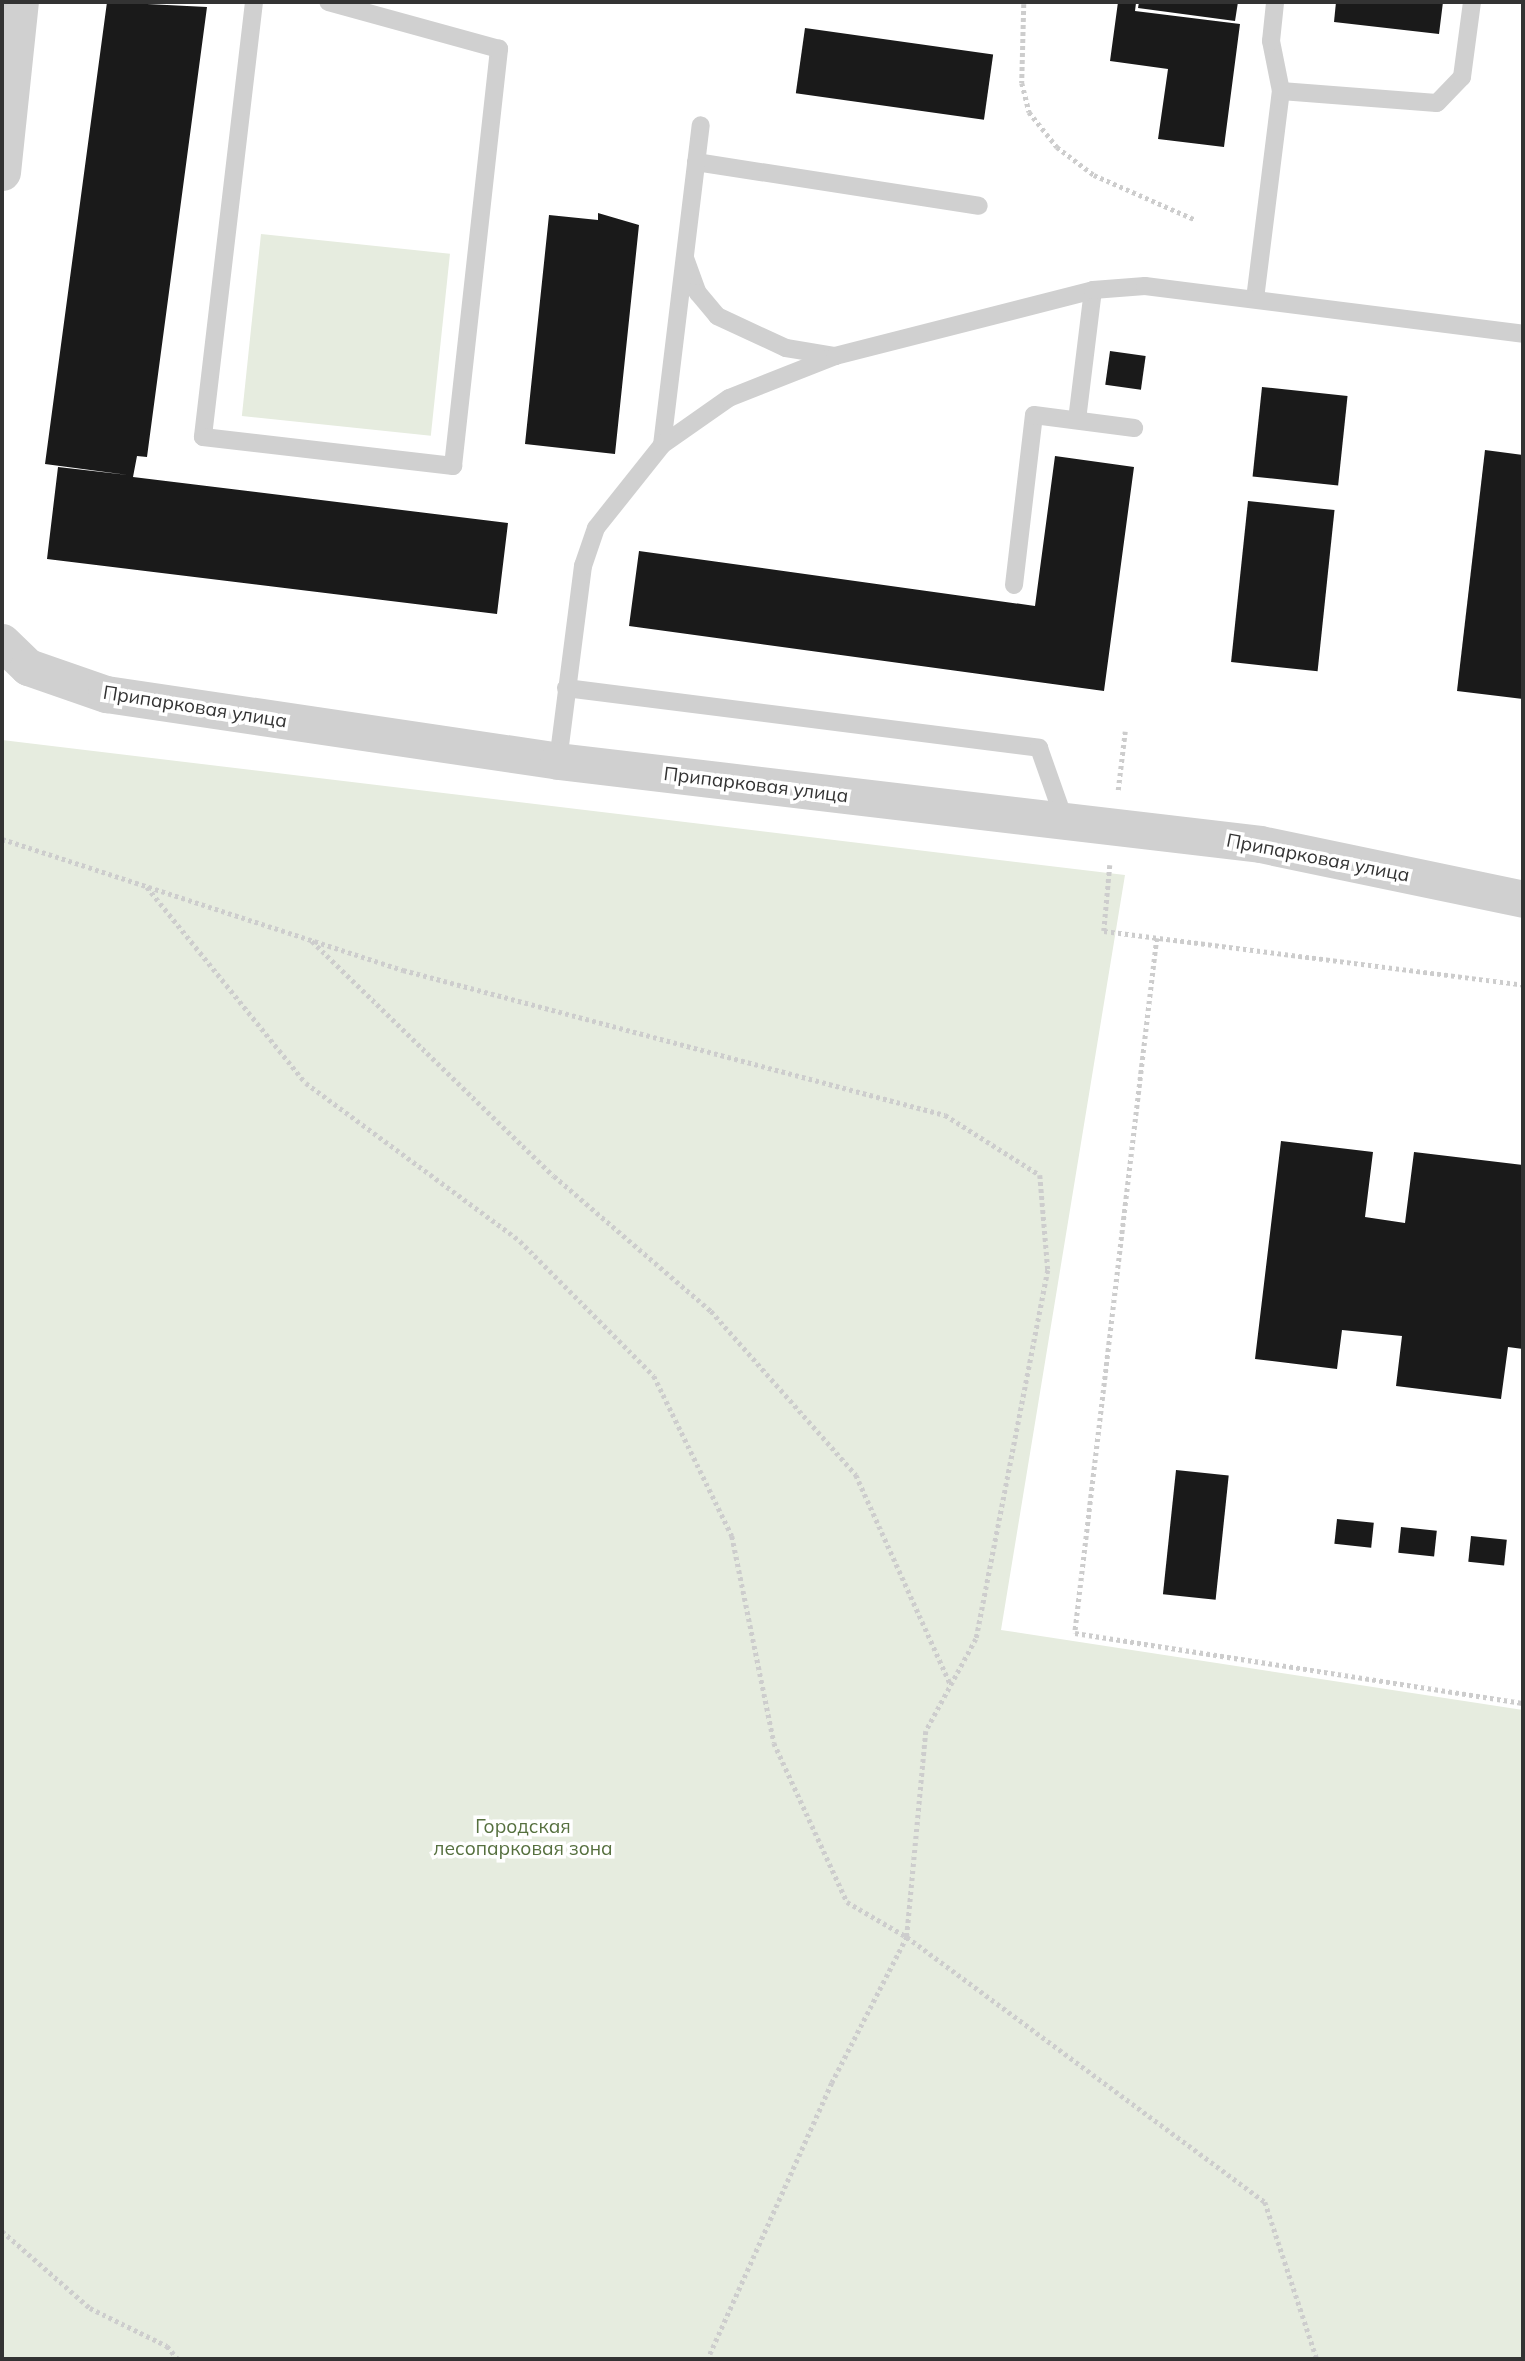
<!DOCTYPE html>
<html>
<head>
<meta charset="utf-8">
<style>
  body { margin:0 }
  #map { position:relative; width:1525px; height:2361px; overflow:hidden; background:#fff; font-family:Mulish,sans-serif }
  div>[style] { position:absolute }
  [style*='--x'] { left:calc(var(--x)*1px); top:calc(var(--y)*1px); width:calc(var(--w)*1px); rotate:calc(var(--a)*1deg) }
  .green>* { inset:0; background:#e6ecdf; transform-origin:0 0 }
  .building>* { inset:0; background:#1a1a1a; transform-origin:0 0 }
  .path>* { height:4.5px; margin-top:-2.25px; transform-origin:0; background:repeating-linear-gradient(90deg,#cdcdcd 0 3.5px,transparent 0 7px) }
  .service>* { height:18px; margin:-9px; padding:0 9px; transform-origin:9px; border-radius:9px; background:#d0d0d0 }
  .minor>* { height:37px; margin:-18.5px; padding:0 18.5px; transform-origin:18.5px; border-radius:18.5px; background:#d0d0d0 }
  span { translate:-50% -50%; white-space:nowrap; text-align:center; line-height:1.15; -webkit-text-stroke:7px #fff; paint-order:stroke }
  .street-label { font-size:19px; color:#333 }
  .park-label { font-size:19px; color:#56703f }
  .frame { position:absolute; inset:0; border:4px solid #333; pointer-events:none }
</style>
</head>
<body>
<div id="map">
  <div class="green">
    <div style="left:261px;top:234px;width:190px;height:183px;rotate:6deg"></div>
    <div style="clip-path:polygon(2px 740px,1125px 875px,1001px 1630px,1523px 1710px,1523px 2359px,2px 2359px)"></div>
  </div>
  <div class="building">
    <div style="clip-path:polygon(107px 2px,207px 7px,147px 457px,137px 456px,133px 477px,508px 523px,497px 614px,47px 559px,58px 467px,128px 475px,45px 464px)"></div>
    <div style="clip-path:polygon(1118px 2px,1136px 3px,1135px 11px,1240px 24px,1224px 147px,1158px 139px,1168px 69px,1110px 61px)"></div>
    <div style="clip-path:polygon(1139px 2px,1238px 2px,1235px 21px,1138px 8px)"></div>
    <div style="clip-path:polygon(1336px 2px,1443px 2px,1439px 34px,1334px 22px)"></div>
    <div style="left:805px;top:28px;width:190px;height:66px;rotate:8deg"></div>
    <div style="clip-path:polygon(598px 213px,639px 225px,615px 454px,525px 444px,549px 215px,598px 220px)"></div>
    <div style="left:1110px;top:351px;width:36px;height:34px;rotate:8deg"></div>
    <div style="left:1262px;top:387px;width:86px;height:90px;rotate:6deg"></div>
    <div style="clip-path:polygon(1485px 450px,1523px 455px,1523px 699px,1457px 691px)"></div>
    <div style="clip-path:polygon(1055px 456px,1134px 467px,1104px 691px,629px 626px,639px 551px,1035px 606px)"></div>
    <div style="left:1248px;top:501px;width:87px;height:162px;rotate:6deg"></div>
    <div style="clip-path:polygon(1281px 1141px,1373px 1152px,1365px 1217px,1405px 1223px,1414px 1152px,1523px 1165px,1523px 1349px,1508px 1347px,1501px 1399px,1396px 1386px,1402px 1336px,1342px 1330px,1337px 1369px,1255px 1359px)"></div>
    <div style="left:1176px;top:1470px;width:53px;height:125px;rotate:6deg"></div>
    <div style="left:1337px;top:1519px;width:37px;height:25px;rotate:6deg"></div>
    <div style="left:1401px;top:1527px;width:36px;height:26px;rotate:6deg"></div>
    <div style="left:1471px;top:1536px;width:36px;height:26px;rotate:6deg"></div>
  </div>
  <div class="path">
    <div style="--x:1024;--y:4;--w:79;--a:91.5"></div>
    <div style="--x:1022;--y:83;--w:30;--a:76"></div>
    <div style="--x:1029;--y:112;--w:45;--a:51.3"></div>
    <div style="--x:1057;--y:147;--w:46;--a:37.1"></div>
    <div style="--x:1094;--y:175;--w:111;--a:23.8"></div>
    <div style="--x:1118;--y:790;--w:59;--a:-83.2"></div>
    <div style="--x:2;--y:839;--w:422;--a:18.1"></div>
    <div style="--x:403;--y:970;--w:561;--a:14.98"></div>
    <div style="--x:945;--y:1115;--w:112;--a:32.3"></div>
    <div style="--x:1040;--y:1175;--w:95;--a:85.2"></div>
    <div style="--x:1048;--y:1270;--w:376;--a:101"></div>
    <div style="--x:976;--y:1639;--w:105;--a:118.5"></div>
    <div style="--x:926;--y:1731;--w:207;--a:95.3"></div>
    <div style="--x:907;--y:1937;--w:445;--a:36.5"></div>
    <div style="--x:1265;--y:2202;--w:165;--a:71.7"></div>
    <div style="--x:1110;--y:865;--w:66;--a:95.2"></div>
    <div style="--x:1104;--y:931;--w:422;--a:7.3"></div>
    <div style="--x:147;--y:887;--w:252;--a:51"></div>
    <div style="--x:306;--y:1083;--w:266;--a:36.4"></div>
    <div style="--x:520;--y:1241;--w:190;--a:45.2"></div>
    <div style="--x:654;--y:1376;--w:178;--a:64"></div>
    <div style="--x:732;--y:1536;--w:211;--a:78.5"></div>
    <div style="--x:774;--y:1743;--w:175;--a:65.3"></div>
    <div style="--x:847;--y:1902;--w:69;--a:30.3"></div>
    <div style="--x:907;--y:1937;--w:164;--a:117.2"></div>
    <div style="--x:832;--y:2083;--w:303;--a:114.2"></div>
    <div style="--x:1157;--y:938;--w:700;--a:96.73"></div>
    <div style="--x:1075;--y:1633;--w:453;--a:8.9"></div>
    <div style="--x:312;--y:941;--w:337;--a:44.2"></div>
    <div style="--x:554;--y:1176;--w:207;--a:40.7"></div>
    <div style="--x:711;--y:1311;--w:219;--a:48.5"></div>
    <div style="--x:856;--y:1475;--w:230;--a:65.7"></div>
    <div style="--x:2;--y:2231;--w:117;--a:41.2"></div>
    <div style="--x:90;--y:2308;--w:86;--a:26.3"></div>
    <div style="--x:167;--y:2346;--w:17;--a:50"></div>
  </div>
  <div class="service">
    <div style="--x:254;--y:2;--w:438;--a:96.7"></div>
    <div style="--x:203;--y:437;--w:252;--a:6.6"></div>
    <div style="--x:453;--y:466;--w:420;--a:-83.7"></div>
    <div style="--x:499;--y:49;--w:177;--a:-164.6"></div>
    <div style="--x:1281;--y:91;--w:156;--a:4.4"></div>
    <div style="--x:1437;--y:103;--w:36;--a:-46"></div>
    <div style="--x:1462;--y:77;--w:76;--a:-82.4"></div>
    <div style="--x:696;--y:162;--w:286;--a:8.8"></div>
    <div style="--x:685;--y:258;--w:37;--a:70"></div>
    <div style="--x:698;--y:293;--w:30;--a:50"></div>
    <div style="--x:717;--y:316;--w:76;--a:24.9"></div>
    <div style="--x:786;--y:348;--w:50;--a:9.3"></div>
    <div style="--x:1255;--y:299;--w:210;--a:-82.9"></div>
    <div style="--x:1281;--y:91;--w:51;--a:-101.3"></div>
    <div style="--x:1271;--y:41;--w:39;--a:-84"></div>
    <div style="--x:1077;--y:420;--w:131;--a:-83"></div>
    <div style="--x:662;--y:445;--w:322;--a:-83.1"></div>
    <div style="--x:1014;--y:585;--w:171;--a:-83.3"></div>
    <div style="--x:1034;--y:415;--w:101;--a:7.4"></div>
    <div style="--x:566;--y:688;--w:477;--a:7.2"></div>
    <div style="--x:1039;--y:748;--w:78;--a:70.6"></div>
    <div style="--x:558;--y:761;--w:197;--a:-82.7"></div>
    <div style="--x:583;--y:566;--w:40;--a:-71.1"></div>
    <div style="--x:596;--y:528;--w:106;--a:-51.5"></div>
    <div style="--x:662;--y:445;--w:82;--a:-35"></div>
    <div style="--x:729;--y:398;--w:114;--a:-21.6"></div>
    <div style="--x:835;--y:356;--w:266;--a:-14.3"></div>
    <div style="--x:1093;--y:290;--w:52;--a:-4.4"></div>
    <div style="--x:1145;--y:286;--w:381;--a:7.2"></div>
  </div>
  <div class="minor">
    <div style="--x:2;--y:172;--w:171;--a:-84"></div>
    <div style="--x:2;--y:642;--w:36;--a:44"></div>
    <div style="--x:28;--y:667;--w:83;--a:19.1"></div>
    <div style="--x:106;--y:694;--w:457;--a:8.4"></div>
    <div style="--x:558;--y:761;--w:707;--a:6.74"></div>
    <div style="--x:1260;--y:844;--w:269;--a:11.8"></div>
  </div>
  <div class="street-label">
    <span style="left:195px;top:707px;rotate:9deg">Припарковая улица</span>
    <span style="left:756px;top:785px;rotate:7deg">Припарковая улица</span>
    <span style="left:1318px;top:858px;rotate:11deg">Припарковая улица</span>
  </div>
  <div class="park-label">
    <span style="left:523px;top:1838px">Городская<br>лесопарковая зона</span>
  </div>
  <div class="frame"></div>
</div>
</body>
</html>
